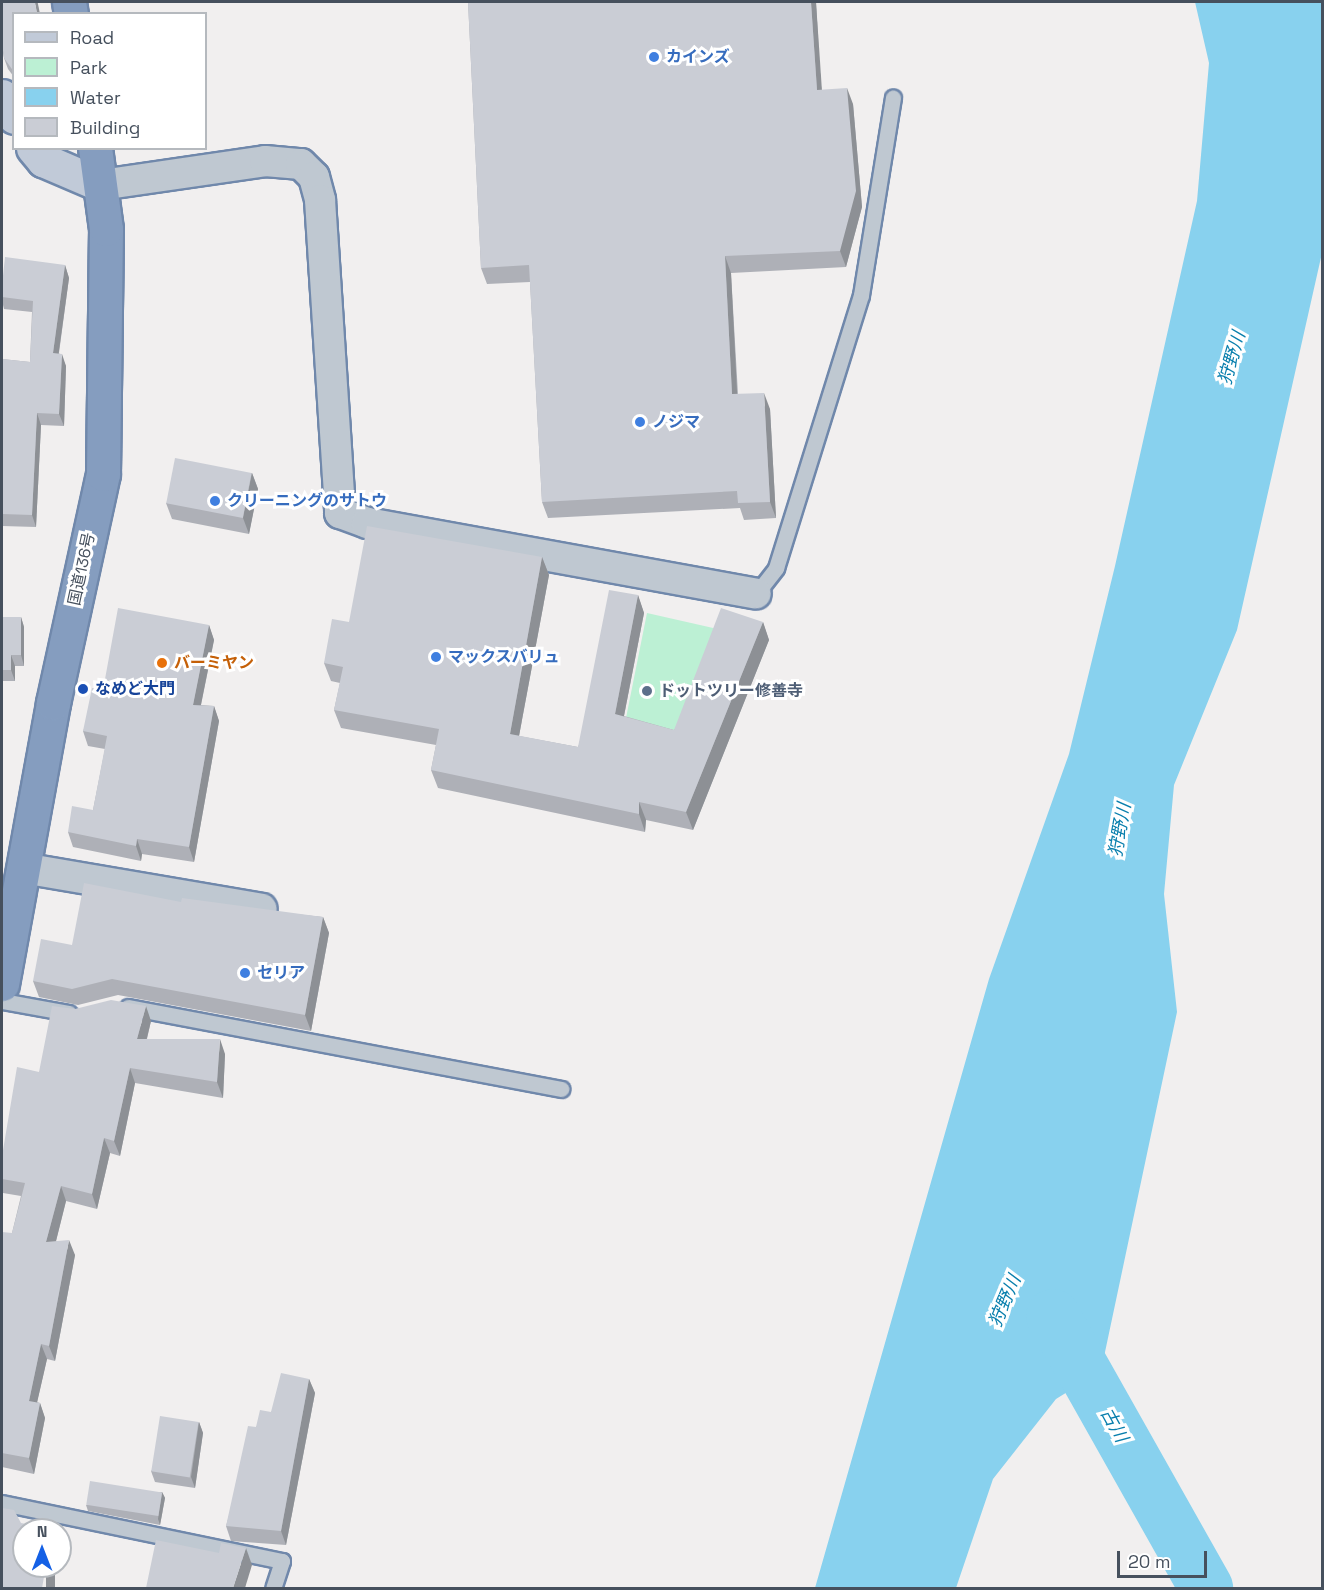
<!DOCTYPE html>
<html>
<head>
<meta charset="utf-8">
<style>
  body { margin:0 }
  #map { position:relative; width:1324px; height:1590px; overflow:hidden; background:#f1efef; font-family:"Space Grotesk","Noto Sans JP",sans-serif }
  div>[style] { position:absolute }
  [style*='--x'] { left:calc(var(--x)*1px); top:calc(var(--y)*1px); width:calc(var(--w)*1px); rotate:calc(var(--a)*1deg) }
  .green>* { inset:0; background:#bcf0d4 }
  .water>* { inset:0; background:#88d1ee }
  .river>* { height:54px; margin:-27px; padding:0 27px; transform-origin:27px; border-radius:27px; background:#88d1ee }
  .roads { filter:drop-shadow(2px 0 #7088ab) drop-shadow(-2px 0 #7088ab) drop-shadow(0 2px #7088ab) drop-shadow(0 -2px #7088ab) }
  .lane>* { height:15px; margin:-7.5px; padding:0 7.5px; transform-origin:7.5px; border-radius:7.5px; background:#bfc8d1 }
  .street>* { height:30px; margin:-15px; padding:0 15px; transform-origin:15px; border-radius:15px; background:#bfc8d1 }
  .secondary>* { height:33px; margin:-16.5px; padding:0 16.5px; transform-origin:16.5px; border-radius:16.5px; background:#c1cad8 }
  .highway>* { height:33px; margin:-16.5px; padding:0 16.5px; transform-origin:16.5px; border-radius:16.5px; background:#859dbf }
  .wall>* { inset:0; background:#aeb0b7 }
  .shaded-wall>* { inset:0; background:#8d9095; transform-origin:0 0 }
  .building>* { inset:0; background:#cacdd5; transform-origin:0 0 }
  .dots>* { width:16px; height:16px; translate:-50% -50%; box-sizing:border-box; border:3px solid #fff; border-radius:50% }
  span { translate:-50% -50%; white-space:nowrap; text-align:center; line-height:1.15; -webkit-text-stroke:6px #fff; paint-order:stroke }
  .shop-label { font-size:16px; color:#366cbe; font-weight:700 }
  .left { translate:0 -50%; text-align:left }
  .street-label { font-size:16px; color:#46505d }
  .food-label { font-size:16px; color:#c56008; font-weight:700 }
  .transit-label { font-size:16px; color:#164399; font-weight:700 }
  .service-label { font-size:16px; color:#4e5e75; font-weight:700 }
  .water-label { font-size:18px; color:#097fad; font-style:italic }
  .frame { position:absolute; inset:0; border:3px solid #46505d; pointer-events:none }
  .legend { position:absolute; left:12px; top:12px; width:195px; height:138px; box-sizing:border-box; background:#fff; border:2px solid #b5b9be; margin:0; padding:8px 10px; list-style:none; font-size:18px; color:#46505d }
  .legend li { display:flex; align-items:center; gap:12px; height:30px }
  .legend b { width:30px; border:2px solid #b5b9be }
  .north { position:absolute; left:12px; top:1518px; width:60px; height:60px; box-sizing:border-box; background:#fff; border:2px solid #b5b9be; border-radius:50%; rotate:0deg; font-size:16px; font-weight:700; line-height:24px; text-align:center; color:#46505d }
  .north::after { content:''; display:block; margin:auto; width:21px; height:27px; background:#1460e5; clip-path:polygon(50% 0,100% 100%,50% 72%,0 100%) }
  .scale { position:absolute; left:1117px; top:1551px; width:90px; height:27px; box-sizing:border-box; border:3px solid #46505d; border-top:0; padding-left:8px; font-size:18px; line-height:21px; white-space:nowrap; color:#46505d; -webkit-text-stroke:4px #fff; paint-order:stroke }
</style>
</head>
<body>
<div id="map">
  <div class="green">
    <div style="clip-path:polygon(647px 613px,722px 630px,678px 744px,623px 733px)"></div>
  </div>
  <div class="water">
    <div style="clip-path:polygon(1195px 2px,1322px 2px,1322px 253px,1237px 630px,1174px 785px,1164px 894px,1177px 1012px,1101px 1371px,1056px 1399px,993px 1479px,956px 1588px,815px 1588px,989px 979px,1069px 754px,1115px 566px,1197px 201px,1209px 63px)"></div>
  </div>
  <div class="river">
    <div style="--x:1053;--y:1316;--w:312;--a:60.6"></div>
  </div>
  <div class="roads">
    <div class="lane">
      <div style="--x:756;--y:594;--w:33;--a:-52"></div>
      <div style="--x:776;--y:568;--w:286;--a:-72.7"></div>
      <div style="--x:861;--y:295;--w:200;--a:-80.8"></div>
      <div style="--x:2;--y:1001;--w:68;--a:10.2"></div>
      <div style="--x:128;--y:1007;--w:441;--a:10.7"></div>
      <div style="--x:2;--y:1503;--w:286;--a:11.7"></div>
      <div style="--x:282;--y:1561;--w:28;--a:108"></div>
    </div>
    <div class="street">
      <div style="--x:101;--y:185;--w:166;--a:-8.3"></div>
      <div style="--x:265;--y:161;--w:36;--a:5"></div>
      <div style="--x:301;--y:164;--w:18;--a:45"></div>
      <div style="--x:314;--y:177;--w:24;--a:75"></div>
      <div style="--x:320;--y:200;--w:314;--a:86.3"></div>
      <div style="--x:340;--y:513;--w:29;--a:20"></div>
      <div style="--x:367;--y:523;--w:395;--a:10.3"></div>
      <div style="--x:23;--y:868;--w:242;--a:9.7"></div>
    </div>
    <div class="secondary">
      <div style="--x:2;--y:96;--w:24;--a:60"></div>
      <div style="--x:33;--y:148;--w:16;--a:50"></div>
      <div style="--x:43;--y:160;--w:63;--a:23.3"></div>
    </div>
    <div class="highway">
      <div style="--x:69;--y:2;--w:12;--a:81"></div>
      <div style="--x:2;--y:984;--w:286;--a:-79.7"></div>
      <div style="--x:53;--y:703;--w:234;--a:-77.7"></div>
      <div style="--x:103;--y:474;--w:245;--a:-89.3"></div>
      <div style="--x:106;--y:229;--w:82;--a:-97.7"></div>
    </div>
  </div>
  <div class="wall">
    <div style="clip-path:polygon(2px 2px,37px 2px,38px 4px,14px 14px,14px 77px,8px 69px,4px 58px,2px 47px)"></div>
    <div style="clip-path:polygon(468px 2px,816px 2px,821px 90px,853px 104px,862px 207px,846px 267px,731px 273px,738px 394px,770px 409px,776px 518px,744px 520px,740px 508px,548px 518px,542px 502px,530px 282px,487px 284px,481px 268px)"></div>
    <div style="clip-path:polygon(65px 265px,69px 278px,59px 353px,66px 366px,64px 426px,41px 425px,36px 527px,2px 526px,2px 359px,30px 362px,32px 312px,4px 309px,2px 301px,2px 285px)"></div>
    <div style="clip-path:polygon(252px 473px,258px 489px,249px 534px,172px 519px,166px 503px)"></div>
    <div style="clip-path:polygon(542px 557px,549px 575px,519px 736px,578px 747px,638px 595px,644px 613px,624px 716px,674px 730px,763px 622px,769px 640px,693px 830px,646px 820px,645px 832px,438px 788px,431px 770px,436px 745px,341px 728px,334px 710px,340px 683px,331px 681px,324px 663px,349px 622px)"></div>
    <div style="clip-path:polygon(2px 617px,21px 617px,24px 627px,24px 666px,15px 666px,15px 681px,3px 681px,3px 713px,2px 713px)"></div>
    <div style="clip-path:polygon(209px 625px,214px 640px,201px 705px,214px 706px,219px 721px,194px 862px,142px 854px,141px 861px,73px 847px,68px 832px,93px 810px,105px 749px,88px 746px,83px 731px,103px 690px)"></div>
    <div style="clip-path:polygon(181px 902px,323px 917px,329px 933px,311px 1031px,118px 995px,78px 1005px,39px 997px,33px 981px,72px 945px)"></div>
    <div style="clip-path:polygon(151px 1021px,147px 1039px,225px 1054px,223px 1098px,135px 1083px,120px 1156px,110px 1153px,97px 1209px,66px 1201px,56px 1241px,75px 1255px,55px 1361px,47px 1359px,37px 1402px,40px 1403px,45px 1418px,34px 1474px,2px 1467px,2px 1235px,12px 1233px,21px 1196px,3px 1193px,2px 1189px,2px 1156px,39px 1072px)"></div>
    <div style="clip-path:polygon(309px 1379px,315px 1393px,286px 1545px,231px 1541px,226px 1526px,256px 1427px,271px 1412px)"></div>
    <div style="clip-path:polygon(199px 1422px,203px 1433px,195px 1488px,155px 1482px,151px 1471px)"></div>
    <div style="clip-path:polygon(162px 1492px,165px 1498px,160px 1525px,88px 1511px,86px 1505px)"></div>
  </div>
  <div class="shaded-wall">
    <div style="clip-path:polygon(35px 2px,37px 2px,38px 4px,40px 14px,37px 14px)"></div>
    <div style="clip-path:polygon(811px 2px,816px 2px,823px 106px,817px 90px)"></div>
    <div style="clip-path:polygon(847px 88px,853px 104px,862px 207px,846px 267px,840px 251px)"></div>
    <div style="clip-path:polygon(725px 256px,731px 273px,738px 411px,732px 394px)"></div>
    <div style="clip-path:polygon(65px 265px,69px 278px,57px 365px,53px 353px)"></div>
    <div style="clip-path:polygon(62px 354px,66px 366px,64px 426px,59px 414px)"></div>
    <div style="clip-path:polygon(764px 393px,770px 409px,776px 518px,770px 502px)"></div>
    <div style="clip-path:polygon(37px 413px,41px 425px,36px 527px,32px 515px)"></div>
    <div style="clip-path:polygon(252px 473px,258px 489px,249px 534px,243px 518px)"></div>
    <div style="clip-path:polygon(542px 557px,549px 575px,516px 752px,510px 734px)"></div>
    <div style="clip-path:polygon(638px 595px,644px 613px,621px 731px,615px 714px)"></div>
    <div style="clip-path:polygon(21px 617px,24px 627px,24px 666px,21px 655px)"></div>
    <div style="clip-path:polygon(763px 622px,769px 640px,693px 830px,686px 812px)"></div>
    <div style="clip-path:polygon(209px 625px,214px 640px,198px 719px,193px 705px)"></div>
    <div style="clip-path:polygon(11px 655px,15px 666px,15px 681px,11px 670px)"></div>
    <div style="clip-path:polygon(2px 675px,3px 681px,3px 713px,2px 708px)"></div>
    <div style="clip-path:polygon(214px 706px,219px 721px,194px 862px,189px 847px)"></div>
    <div style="clip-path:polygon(639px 802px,646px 820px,645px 832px,639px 814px)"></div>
    <div style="clip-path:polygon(137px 839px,142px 854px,141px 861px,136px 846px)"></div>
    <div style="clip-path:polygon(323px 917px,329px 933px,311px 1031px,305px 1015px)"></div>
    <div style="clip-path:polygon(146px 1006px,151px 1021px,143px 1054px,137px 1039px)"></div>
    <div style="clip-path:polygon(220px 1039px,225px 1054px,223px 1098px,217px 1082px)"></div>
    <div style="clip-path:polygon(130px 1068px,135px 1083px,120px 1156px,114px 1141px)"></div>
    <div style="clip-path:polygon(104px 1138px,110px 1153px,97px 1209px,92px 1194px)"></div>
    <div style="clip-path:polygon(61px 1186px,66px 1201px,52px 1257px,46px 1242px)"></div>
    <div style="clip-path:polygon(69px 1240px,75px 1255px,55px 1361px,49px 1346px)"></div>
    <div style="clip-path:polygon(41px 1344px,47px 1359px,34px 1416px,29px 1401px)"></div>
    <div style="clip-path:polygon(309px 1379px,315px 1393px,286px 1545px,281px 1531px)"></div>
    <div style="clip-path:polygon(40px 1403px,45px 1418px,34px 1474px,29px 1458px)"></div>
    <div style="clip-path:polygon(199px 1422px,203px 1433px,195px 1488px,191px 1477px)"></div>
    <div style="clip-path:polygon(162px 1492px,165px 1498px,160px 1525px,158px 1519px)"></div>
    <div style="clip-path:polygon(246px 1548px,252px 1565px,245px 1588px,233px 1588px)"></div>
    <div style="left:46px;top:1566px;width:9px;height:22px"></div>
  </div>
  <div class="building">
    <div style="clip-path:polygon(2px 2px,35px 2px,37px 14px,14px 14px,14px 72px,4px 58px,2px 43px)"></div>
    <div style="clip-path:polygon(468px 2px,811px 2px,817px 90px,847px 88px,856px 191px,840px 251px,725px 256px,732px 394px,764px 393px,770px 502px,738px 503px,737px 491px,542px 502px,529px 265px,481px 268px)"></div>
    <div style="clip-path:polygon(5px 257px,65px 265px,53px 353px,62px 354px,59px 414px,37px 413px,32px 515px,2px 514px,2px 359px,30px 362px,33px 301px,2px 297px,2px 285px)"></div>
    <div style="left:175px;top:458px;width:78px;height:46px;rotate:11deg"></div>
    <div style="clip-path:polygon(367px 526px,542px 557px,510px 734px,578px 747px,609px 590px,638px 595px,615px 714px,674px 730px,721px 608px,763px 622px,686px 812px,639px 802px,639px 814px,431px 770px,439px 729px,334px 710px,343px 667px,324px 663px,332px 619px,349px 622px)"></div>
    <div style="clip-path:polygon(118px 608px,209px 625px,193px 705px,214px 706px,189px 847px,137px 839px,136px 846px,68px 832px,72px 806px,93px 810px,107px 736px,83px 731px,92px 688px,103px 690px)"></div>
    <div style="clip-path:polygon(2px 617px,21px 617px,21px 655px,11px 655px,11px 670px,2px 670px)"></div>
    <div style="clip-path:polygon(84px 883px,181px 902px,182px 898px,323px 917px,305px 1015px,112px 979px,72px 989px,33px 981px,41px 939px,72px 945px)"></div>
    <div style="clip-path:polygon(111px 1000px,146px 1006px,137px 1039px,220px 1039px,217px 1082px,130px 1068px,114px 1141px,104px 1138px,92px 1194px,61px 1186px,46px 1242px,69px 1240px,49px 1346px,41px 1344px,29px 1401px,40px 1403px,29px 1458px,2px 1453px,2px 1232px,12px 1233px,25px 1183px,2px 1179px,2px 1156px,17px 1067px,39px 1072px,52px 1006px,75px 1009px)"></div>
    <div style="clip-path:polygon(281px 1373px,309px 1379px,281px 1531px,226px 1526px,248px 1426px,256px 1427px,260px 1410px,271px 1412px)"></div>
    <div style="left:160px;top:1416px;width:39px;height:56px;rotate:9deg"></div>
    <div style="left:90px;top:1481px;width:73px;height:24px;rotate:9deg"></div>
    <div style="clip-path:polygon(2px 1508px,14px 1510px,21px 1523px,53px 1529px,24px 1530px,24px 1566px,46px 1566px,42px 1588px,2px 1588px)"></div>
    <div style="clip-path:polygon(156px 1540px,219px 1553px,221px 1543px,246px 1548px,233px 1588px,146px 1588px)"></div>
  </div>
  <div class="dots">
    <div style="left:654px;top:57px;background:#3f7fe0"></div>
    <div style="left:640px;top:422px;background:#3f7fe0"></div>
    <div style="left:215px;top:501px;background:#3f7fe0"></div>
    <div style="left:436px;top:657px;background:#3f7fe0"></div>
    <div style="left:162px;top:663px;background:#e8710a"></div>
    <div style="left:83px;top:689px;background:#1a4fb4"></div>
    <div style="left:647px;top:691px;background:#5c6f8a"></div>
    <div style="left:245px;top:973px;background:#3f7fe0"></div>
  </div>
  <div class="shop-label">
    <span class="left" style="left:666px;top:57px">カインズ</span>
    <span class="left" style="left:652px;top:422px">ノジマ</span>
    <span class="left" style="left:227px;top:501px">クリーニングのサトウ</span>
    <span class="left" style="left:448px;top:657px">マックスバリュ</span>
    <span class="left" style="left:257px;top:973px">セリア</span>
  </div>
  <div class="street-label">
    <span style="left:82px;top:569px;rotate:-78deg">国道136号</span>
  </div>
  <div class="food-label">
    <span class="left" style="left:174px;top:663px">バーミヤン</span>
  </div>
  <div class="transit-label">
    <span class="left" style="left:95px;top:689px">なめど大門</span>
  </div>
  <div class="service-label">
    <span class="left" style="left:659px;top:691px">ドットツリー修善寺</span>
  </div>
  <div class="water-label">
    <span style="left:1232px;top:358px;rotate:-74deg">狩野川</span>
    <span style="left:1120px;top:830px;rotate:-80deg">狩野川</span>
    <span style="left:1005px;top:1301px;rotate:-67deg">狩野川</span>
    <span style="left:1114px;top:1425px;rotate:61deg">古川</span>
  </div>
  <div class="frame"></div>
  <ul class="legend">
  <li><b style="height:8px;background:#c1cad8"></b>Road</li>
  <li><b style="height:16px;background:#bcf0d4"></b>Park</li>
  <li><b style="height:16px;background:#88d1ee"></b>Water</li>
  <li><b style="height:16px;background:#cacdd5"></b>Building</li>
  </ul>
  <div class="north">N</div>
  <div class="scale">20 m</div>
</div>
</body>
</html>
